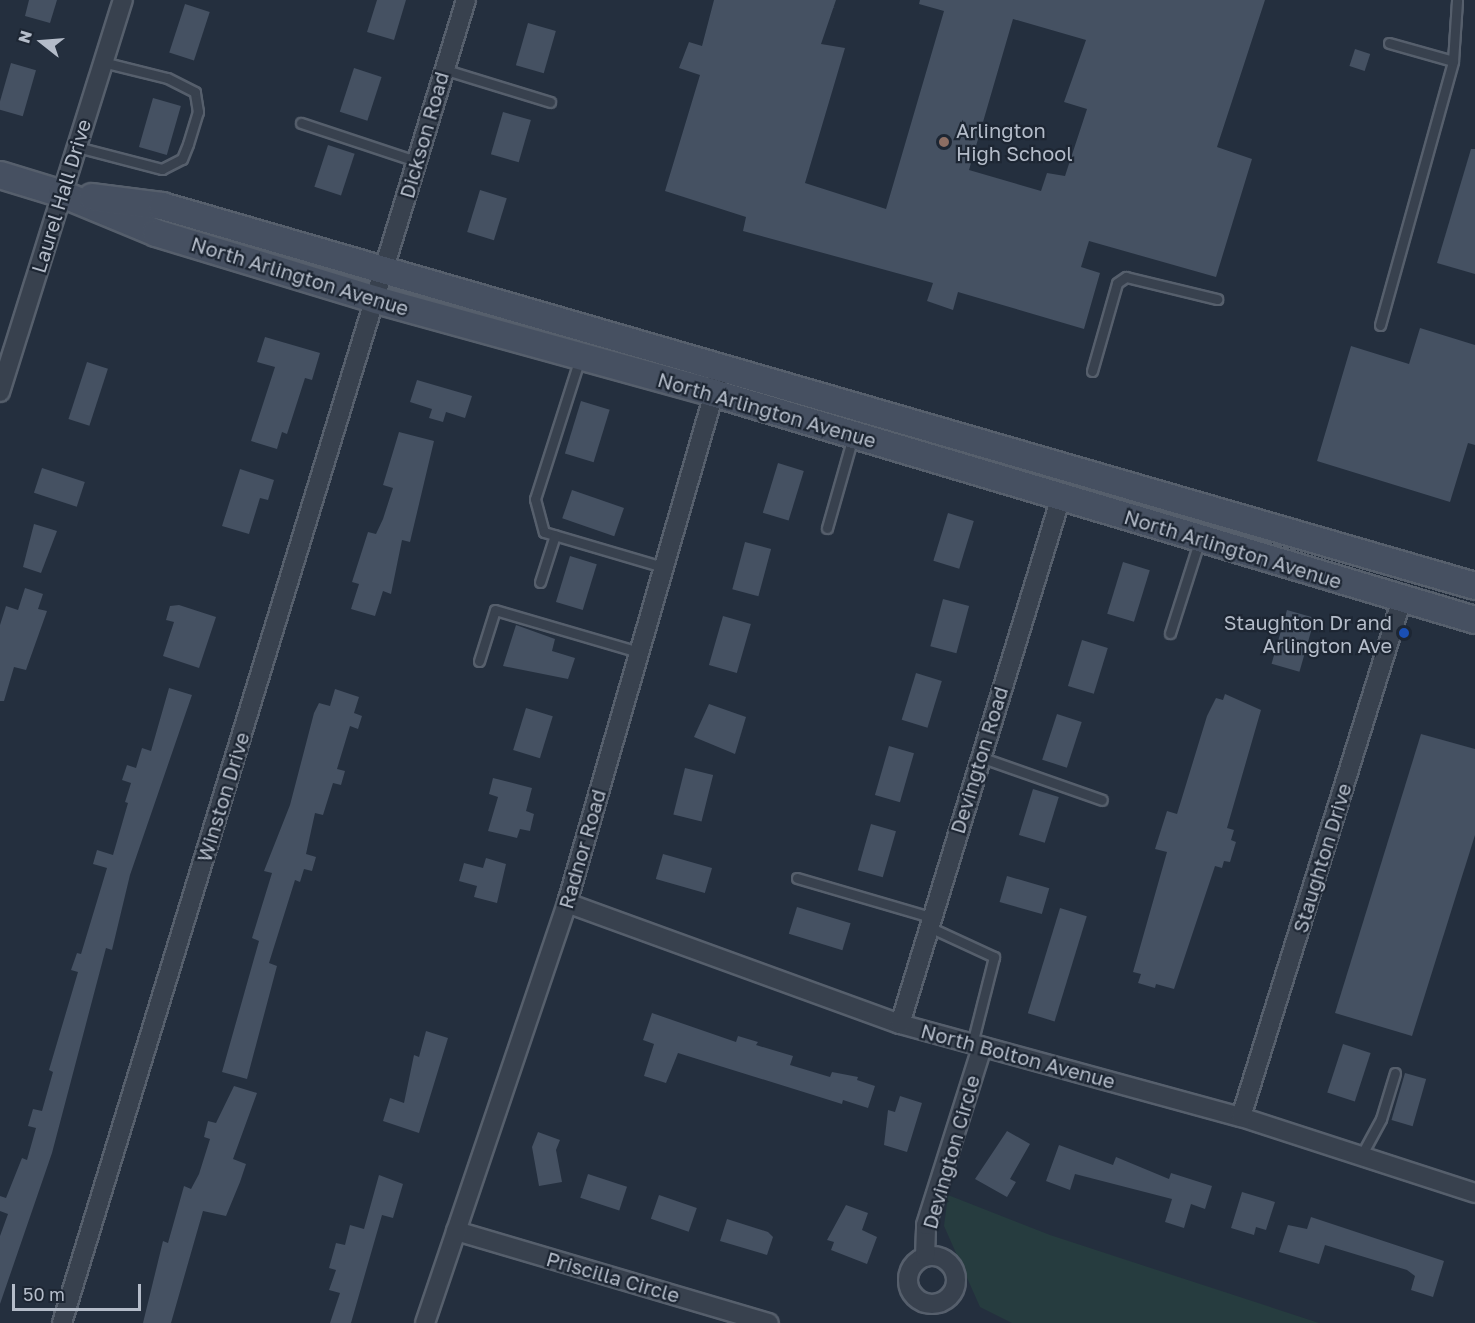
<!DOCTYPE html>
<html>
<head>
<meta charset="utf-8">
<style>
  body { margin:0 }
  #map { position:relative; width:1475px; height:1323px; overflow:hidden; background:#242f3e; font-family:"Golos Text",sans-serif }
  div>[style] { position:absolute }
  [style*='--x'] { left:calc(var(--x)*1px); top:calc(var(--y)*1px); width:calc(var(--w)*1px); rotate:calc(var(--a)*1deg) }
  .green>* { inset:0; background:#263c3f }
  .building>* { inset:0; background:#455162; transform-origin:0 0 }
  .roads { filter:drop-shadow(2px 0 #565f6c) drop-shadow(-2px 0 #565f6c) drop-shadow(0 2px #565f6c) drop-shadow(0 -2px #565f6c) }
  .lane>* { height:9px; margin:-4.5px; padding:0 4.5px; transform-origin:4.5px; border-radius:4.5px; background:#38414e }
  .street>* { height:18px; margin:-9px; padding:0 9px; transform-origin:9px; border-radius:9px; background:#38414e }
  .street>.ring { margin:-9px; padding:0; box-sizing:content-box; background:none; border:18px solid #38414e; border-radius:50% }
  .secondary>* { height:26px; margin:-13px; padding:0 13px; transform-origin:13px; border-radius:13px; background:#465061 }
  .dots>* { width:16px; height:16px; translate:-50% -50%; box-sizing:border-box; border:3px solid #1d2633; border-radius:50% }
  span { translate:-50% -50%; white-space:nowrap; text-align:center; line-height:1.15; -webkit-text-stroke:4.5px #1d2633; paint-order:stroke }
  .poi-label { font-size:20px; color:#b4bcc9 }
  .left { translate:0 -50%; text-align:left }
  .right { translate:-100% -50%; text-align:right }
  .street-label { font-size:20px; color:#b4bcc9 }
  .north { position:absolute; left:12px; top:12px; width:60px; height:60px; -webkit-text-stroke:4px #1d2633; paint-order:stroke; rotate:287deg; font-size:16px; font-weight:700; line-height:24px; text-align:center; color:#b4bcc9 }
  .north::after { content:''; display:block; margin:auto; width:21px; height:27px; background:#b4bcc9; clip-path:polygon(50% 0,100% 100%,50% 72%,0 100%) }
  .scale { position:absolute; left:12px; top:1284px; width:129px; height:27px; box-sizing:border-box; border:3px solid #b4bcc9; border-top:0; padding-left:8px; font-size:18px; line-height:21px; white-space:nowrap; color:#b4bcc9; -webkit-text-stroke:4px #1d2633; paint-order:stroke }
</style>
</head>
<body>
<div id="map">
  <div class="green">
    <div style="clip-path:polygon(948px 1195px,1050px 1235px,1319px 1323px,1012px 1323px,980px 1307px,944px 1226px)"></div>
  </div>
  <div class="building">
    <div style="clip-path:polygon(29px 0,57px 0,50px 23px,25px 16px)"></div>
    <div style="clip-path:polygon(377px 0,406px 0,394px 40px,367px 32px)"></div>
    <div style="clip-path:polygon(evenodd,714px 0,836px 0,821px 44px,845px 48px,805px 183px,886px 209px,944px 11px,919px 4px,920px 0,1265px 0,1217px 147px,1252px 159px,1216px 277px,1089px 241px,1081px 267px,1100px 273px,1084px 329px,958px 292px,953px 310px,927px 301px,933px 283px,743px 231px,746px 217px,665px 191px,700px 75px,679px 68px,689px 42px,702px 46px,714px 0,1013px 19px,1086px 40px,1064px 102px,1087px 109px,1065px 176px,1047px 173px,1041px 191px,969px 170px,1013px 19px)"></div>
    <div style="left:185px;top:4px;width:26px;height:51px;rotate:18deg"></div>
    <div style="left:528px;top:23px;width:29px;height:44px;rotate:16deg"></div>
    <div style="left:1355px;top:49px;width:16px;height:18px;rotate:18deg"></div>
    <div style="left:11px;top:63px;width:26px;height:48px;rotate:16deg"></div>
    <div style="left:354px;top:68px;width:29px;height:46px;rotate:18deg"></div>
    <div style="left:153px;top:98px;width:29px;height:51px;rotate:16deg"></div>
    <div style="left:503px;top:112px;width:29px;height:44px;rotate:16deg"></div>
    <div style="left:328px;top:145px;width:28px;height:44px;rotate:18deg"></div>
    <div style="clip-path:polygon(1471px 149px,1475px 149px,1475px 274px,1437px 263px)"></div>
    <div style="left:480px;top:190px;width:28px;height:44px;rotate:17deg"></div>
    <div style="clip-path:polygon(1420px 328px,1475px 345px,1475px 445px,1468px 443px,1450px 502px,1317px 461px,1351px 346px,1409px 364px)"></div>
    <div style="clip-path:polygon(265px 337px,320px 353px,312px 380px,305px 378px,287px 434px,282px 432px,277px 449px,251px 441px,275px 367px,257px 362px)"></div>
    <div style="left:87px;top:362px;width:22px;height:60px;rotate:18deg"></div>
    <div style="clip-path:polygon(417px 380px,472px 396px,465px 418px,446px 412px,443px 422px,429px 418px,432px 409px,410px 402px)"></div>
    <div style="left:581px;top:401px;width:30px;height:55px;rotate:17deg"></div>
    <div style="clip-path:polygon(399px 432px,434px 441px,410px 542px,402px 540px,391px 594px,383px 591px,375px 616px,351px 609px,359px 584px,352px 582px,368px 532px,376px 534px,383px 519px,393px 488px,383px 485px)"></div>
    <div style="left:778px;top:463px;width:27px;height:52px;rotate:17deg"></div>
    <div style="left:42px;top:468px;width:45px;height:26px;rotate:18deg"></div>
    <div style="clip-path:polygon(240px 469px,274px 480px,268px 500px,260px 498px,249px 534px,222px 526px)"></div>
    <div style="left:572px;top:490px;width:55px;height:30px;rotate:19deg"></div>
    <div style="left:948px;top:513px;width:27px;height:50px;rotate:17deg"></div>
    <div style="clip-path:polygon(34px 524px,57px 531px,41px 573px,23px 567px)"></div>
    <div style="left:745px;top:542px;width:27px;height:49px;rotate:15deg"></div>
    <div style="left:570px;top:556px;width:28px;height:48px;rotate:17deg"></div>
    <div style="left:1123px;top:562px;width:28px;height:54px;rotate:17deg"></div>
    <div style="clip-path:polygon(25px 588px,43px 594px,38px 609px,47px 611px,26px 670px,14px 667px,4px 701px,0 701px,0 625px,6px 606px,18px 610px)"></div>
    <div style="left:943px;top:599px;width:27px;height:49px;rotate:15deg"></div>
    <div style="clip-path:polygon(179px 605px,216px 617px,199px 668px,163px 656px,174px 622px,166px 620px,170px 606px)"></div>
    <div style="left:1287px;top:610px;width:29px;height:56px;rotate:16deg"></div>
    <div style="left:723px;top:616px;width:29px;height:51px;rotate:16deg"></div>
    <div style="clip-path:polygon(516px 625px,555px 639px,552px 651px,575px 658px,568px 679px,503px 666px)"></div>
    <div style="left:1082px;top:640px;width:27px;height:48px;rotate:17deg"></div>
    <div style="left:916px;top:673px;width:27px;height:49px;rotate:17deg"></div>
    <div style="clip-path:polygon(169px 688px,192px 695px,130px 875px,112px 950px,106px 948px,52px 1153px,0 1304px,0 1236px,8px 1214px,0 1211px,0 1196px,6px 1198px,22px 1158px,27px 1160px,36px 1128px,28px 1126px,33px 1109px,42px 1111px,53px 1072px,49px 1070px,78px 972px,71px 970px,77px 953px,81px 954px,107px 868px,93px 864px,97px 850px,113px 855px,128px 803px,125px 802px,131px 783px,122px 780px,127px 765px,136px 768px,142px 748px,151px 751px)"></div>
    <div style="clip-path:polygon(335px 689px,359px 697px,354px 713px,362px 716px,358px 729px,350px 726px,337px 769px,345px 771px,341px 785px,333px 783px,323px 815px,315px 813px,306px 854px,316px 857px,312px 871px,304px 869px,300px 882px,295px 880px,269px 963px,277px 966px,247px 1079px,222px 1072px,259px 941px,252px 938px,272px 873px,264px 871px,290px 805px,314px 713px,319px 703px,330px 706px)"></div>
    <div style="clip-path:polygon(1225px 694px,1261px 710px,1227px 828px,1234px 830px,1231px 840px,1236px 842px,1230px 862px,1224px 861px,1222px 868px,1215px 866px,1174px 989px,1156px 984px,1155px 988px,1138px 983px,1141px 974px,1133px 972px,1167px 852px,1155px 849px,1167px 811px,1177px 814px,1207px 716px,1216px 698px,1223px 700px)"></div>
    <div style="clip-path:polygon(709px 704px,746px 717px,735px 754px,694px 737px)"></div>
    <div style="left:526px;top:708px;width:28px;height:44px;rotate:17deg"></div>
    <div style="left:1057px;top:714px;width:26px;height:48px;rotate:18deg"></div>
    <div style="clip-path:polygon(1421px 734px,1475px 749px,1475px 835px,1412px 1036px,1335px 1013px)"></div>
    <div style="left:889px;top:746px;width:26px;height:51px;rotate:16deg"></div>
    <div style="left:685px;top:768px;width:29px;height:48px;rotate:14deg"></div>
    <div style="clip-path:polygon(493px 778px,532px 788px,526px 811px,534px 814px,530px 831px,520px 829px,517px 838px,488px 831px,498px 797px,489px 794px)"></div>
    <div style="left:1033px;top:789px;width:27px;height:48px;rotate:17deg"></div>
    <div style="left:871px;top:824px;width:26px;height:48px;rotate:16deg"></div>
    <div style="left:663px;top:854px;width:51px;height:26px;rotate:16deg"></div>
    <div style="clip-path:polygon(486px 858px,506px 864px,497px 903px,474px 897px,477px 886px,459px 881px,464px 863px,483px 868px)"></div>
    <div style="left:1007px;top:876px;width:44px;height:27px;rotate:16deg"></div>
    <div style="left:797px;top:907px;width:56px;height:28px;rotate:17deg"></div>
    <div style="left:1060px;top:908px;width:28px;height:110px;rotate:17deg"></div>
    <div style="clip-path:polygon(652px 1013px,736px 1042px,738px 1036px,758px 1042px,756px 1045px,793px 1056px,790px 1065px,830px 1077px,832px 1072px,858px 1077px,857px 1080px,875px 1086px,868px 1108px,843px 1100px,842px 1104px,678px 1053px,666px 1083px,644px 1076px,654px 1044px,643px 1040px)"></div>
    <div style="clip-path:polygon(426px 1031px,448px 1038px,419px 1133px,383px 1121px,390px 1098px,404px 1103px,414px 1055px,419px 1057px)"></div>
    <div style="left:1343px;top:1044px;width:29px;height:51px;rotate:18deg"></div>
    <div style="left:1405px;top:1073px;width:22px;height:49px;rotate:16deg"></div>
    <div style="clip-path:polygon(234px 1086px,257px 1093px,233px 1159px,246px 1164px,240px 1182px,226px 1216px,203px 1211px,171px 1323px,143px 1323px,163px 1241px,168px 1243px,184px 1186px,191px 1189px,199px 1174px,210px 1139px,204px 1137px,208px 1121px,216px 1123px)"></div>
    <div style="clip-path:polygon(900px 1096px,922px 1103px,907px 1152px,884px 1145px,888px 1110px,895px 1112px)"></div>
    <div style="clip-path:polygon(1007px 1131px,1030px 1144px,1010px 1179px,1016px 1182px,1007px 1197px,975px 1179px)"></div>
    <div style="clip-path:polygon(538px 1132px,560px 1140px,556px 1150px,562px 1182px,539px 1186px,532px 1147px)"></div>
    <div style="clip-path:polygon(1059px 1145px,1113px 1165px,1116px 1157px,1169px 1179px,1171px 1173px,1212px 1186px,1205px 1209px,1191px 1204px,1184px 1228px,1165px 1222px,1172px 1199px,1075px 1174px,1070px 1190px,1046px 1181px)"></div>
    <div style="left:588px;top:1174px;width:41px;height:25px;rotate:18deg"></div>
    <div style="clip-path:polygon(379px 1175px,403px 1184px,393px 1218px,382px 1215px,351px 1323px,330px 1323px,340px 1293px,329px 1290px,336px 1270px,329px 1268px,336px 1243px,345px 1245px,350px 1225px,364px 1229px)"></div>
    <div style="clip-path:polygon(1242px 1192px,1275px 1202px,1266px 1230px,1256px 1227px,1254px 1235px,1231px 1228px)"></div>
    <div style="left:659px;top:1195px;width:40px;height:25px;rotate:19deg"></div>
    <div style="clip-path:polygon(846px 1205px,868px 1213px,862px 1230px,877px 1237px,867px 1264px,831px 1250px,834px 1242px,827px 1240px)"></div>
    <div style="clip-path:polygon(1311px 1217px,1444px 1261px,1433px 1297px,1411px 1290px,1415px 1276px,1407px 1270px,1325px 1245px,1319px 1264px,1279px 1252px,1288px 1225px,1307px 1229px)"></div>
    <div style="clip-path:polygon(727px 1219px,768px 1232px,773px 1237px,767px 1255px,720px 1241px)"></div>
  </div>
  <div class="roads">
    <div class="lane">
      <div style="--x:1389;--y:43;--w:66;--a:15.7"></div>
      <div style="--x:443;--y:69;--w:112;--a:17.1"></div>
      <div style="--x:301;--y:123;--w:121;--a:18.3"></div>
      <div style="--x:77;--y:147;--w:88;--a:14.5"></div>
      <div style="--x:162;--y:169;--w:22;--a:-27"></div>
      <div style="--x:182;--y:159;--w:16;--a:-68"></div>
      <div style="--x:188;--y:144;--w:34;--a:-73"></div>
      <div style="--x:198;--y:112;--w:20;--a:-99"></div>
      <div style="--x:195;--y:92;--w:31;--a:-153"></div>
      <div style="--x:167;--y:78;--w:66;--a:-166"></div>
      <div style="--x:1380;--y:325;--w:274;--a:-74.5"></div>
      <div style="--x:1453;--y:61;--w:61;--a:-86.2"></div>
      <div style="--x:580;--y:358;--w:148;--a:107.7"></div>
      <div style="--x:535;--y:499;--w:34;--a:75"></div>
      <div style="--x:544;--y:532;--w:124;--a:16.4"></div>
      <div style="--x:1092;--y:371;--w:91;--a:-74.1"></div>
      <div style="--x:1117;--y:283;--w:11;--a:-34"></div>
      <div style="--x:1126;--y:277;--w:94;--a:13.6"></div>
      <div style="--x:827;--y:528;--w:95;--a:-74.1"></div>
      <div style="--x:540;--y:582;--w:49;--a:-72.3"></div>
      <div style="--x:1170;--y:633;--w:99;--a:-72.3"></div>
      <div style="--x:479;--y:661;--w:53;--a:-72.6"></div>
      <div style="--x:495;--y:610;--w:150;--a:16.3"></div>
      <div style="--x:980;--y:757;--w:129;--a:19.4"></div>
      <div style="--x:797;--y:878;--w:139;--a:16.3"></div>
      <div style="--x:927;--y:926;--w:74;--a:24.8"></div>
      <div style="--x:994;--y:957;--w:90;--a:104.2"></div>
      <div style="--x:1361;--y:1156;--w:42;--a:-61.6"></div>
      <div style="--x:1381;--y:1119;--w:48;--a:-73.1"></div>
    </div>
    <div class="street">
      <div style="--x:0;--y:392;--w:411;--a:-72.6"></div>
      <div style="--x:567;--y:903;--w:354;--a:20"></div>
      <div style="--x:900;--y:1024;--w:353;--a:15.3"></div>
      <div style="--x:1241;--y:1117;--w:246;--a:18"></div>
      <div style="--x:900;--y:1024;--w:551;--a:-73.01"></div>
      <div style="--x:1241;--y:1117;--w:542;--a:-72.73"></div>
      <div style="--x:456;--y:1231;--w:326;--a:16.4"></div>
      <div class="ring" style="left:908px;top:1256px;width:30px;height:30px"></div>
      <div style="--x:925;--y:1257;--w:32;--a:-88"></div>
      <div style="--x:926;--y:1225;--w:187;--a:-72.5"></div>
      <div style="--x:62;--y:1323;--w:1383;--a:-73.02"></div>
      <div style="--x:425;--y:1323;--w:443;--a:-71.3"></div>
      <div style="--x:567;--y:903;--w:556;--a:-73.91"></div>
    </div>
    <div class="secondary">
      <div style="--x:0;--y:175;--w:65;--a:17"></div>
      <div style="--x:62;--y:194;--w:102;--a:22.5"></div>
      <div style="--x:156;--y:233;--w:230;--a:16.9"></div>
      <div style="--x:376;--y:300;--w:350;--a:15.4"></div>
      <div style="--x:713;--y:393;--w:795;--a:16.59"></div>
      <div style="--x:92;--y:197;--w:71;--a:7.3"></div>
      <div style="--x:162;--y:206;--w:1367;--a:16.14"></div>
    </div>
  </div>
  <div class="dots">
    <div style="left:944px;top:142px;background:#8d6e63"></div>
    <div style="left:1404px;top:633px;background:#1a4fb4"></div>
  </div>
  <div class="poi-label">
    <span class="left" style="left:956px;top:142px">Arlington<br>High School</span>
    <span class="right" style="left:1392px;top:634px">Staughton Dr and<br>Arlington Ave</span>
  </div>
  <div class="street-label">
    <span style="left:424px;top:135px;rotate:-74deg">Dickson Road</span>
    <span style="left:61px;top:196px;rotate:-73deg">Laurel Hall Drive</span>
    <span style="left:300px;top:276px;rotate:17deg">North Arlington Avenue</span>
    <span style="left:767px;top:410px;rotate:16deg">North Arlington Avenue</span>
    <span style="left:1233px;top:549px;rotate:17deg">North Arlington Avenue</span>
    <span style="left:979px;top:760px;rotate:-73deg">Devington Road</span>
    <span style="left:223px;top:797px;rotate:-73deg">Winston Drive</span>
    <span style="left:582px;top:849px;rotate:-74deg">Radnor Road</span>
    <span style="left:1322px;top:858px;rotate:-73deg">Staughton Drive</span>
    <span style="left:1018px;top:1056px;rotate:15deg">North Bolton Avenue</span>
    <span style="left:951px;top:1152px;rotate:-74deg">Devington Circle</span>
    <span style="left:613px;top:1277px;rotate:16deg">Priscilla Circle</span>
  </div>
  <div class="north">N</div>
  <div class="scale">50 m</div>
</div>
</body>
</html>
